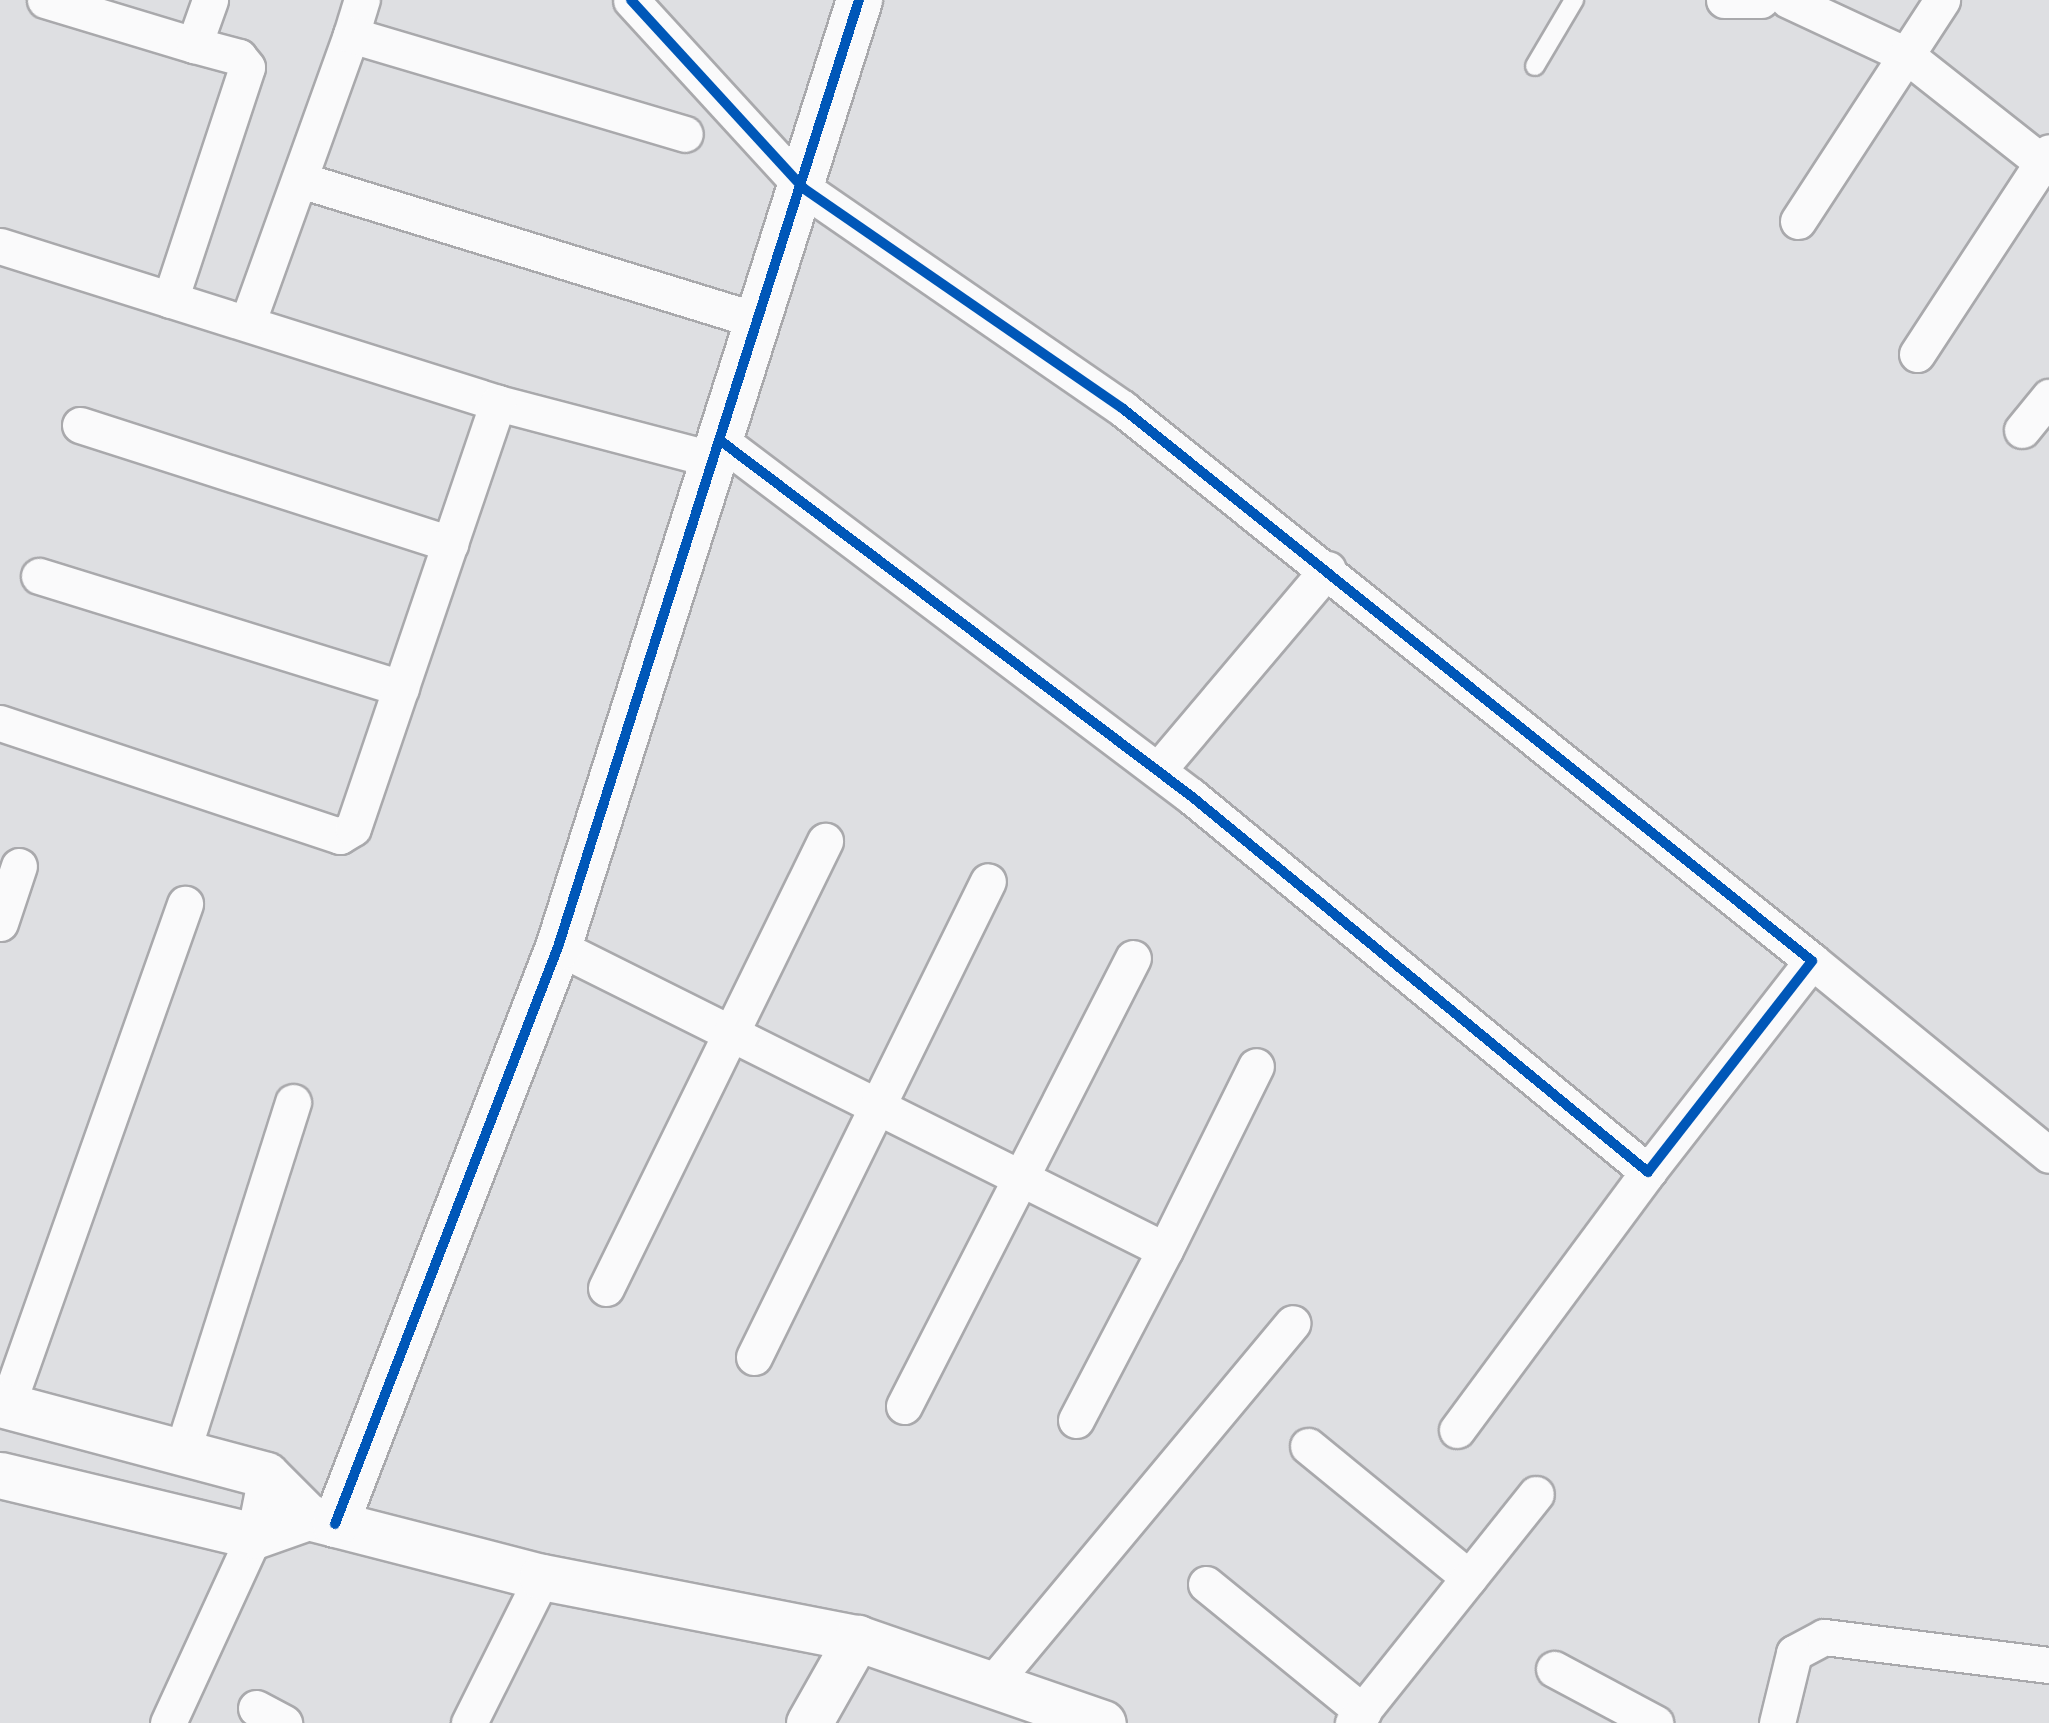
<!DOCTYPE html>
<html>
<head>
<meta charset="utf-8">
<style>
  body { margin:0 }
  #map { position:relative; width:2049px; height:1723px; overflow:hidden; background:#dedfe2; font-family:"Roboto Condensed",sans-serif }
  div>[style] { position:absolute }
  [style*='--x'] { left:calc(var(--x)*1px); top:calc(var(--y)*1px); width:calc(var(--w)*1px); rotate:calc(var(--a)*1deg) }
  .roads { filter:drop-shadow(2px 0 #a9a9ac) drop-shadow(-2px 0 #a9a9ac) drop-shadow(0 2px #a9a9ac) drop-shadow(0 -2px #a9a9ac) }
  .service>* { height:18px; margin:-9px; padding:0 9px; transform-origin:9px; border-radius:9px; background:#fafafb }
  .minor>* { height:35px; margin:-17.5px; padding:0 17.5px; transform-origin:17.5px; border-radius:17.5px; background:#fafafb }
  .tertiary>* { height:45px; margin:-22.5px; padding:0 22.5px; transform-origin:22.5px; border-radius:22.5px; background:#fafafb }
  .cycleway>* { height:10px; margin:-5px; padding:0 5px; transform-origin:5px; border-radius:5px; background:#0057b8 }
  span { translate:-50% -50%; white-space:nowrap; text-align:center; line-height:1.15; -webkit-text-stroke:10px #dcdee4; paint-order:stroke }
</style>
</head>
<body>
<div id="map">
  <div class="roads">
    <div class="service">
      <div style="--x:1535;--y:66;--w:77;--a:-59.4"></div>
    </div>
    <div class="minor">
      <div style="--x:45;--y:0;--w:156;--a:16.8"></div>
      <div style="--x:631;--y:0;--w:255;--a:47.5"></div>
      <div style="--x:803;--y:188;--w:388;--a:34.6"></div>
      <div style="--x:1122;--y:408;--w:884;--a:38.71"></div>
      <div style="--x:1812;--y:961;--w:267;--a:127.9"></div>
      <div style="--x:1648;--y:1172;--w:592;--a:-140.55"></div>
      <div style="--x:1191;--y:796;--w:589;--a:-142.94"></div>
      <div style="--x:1724;--y:0;--w:37;--a:0"></div>
      <div style="--x:1788;--y:0;--w:130;--a:25"></div>
      <div style="--x:1906;--y:55;--w:182;--a:38.3"></div>
      <div style="--x:351;--y:35;--w:37;--a:-73"></div>
      <div style="--x:304;--y:181;--w:478;--a:17.1"></div>
      <div style="--x:1798;--y:221;--w:264;--a:-56.9"></div>
      <div style="--x:0;--y:246;--w:522;--a:17.5"></div>
      <div style="--x:498;--y:403;--w:224;--a:14.7"></div>
      <div style="--x:170;--y:300;--w:245;--a:-71.7"></div>
      <div style="--x:247;--y:67;--w:13;--a:-129"></div>
      <div style="--x:239;--y:57;--w:47;--a:-165.1"></div>
      <div style="--x:194;--y:45;--w:48;--a:-70.4"></div>
      <div style="--x:248;--y:321;--w:304;--a:-70.2"></div>
      <div style="--x:351;--y:35;--w:348;--a:16.5"></div>
      <div style="--x:1917;--y:354;--w:241;--a:-56.8"></div>
      <div style="--x:80;--y:425;--w:389;--a:17.8"></div>
      <div style="--x:2022;--y:430;--w:43;--a:-50.7"></div>
      <div style="--x:39;--y:576;--w:379;--a:17.2"></div>
      <div style="--x:0;--y:723;--w:358;--a:18.4"></div>
      <div style="--x:340;--y:836;--w:15;--a:-32"></div>
      <div style="--x:353;--y:828;--w:449;--a:-71.2"></div>
      <div style="--x:1158;--y:770;--w:263;--a:-49.8"></div>
      <div style="--x:0;--y:923;--w:60;--a:-71.6"></div>
      <div style="--x:558;--y:947;--w:678;--a:26.53"></div>
      <div style="--x:1165;--y:1250;--w:205;--a:-63.7"></div>
      <div style="--x:1812;--y:961;--w:306;--a:39.3"></div>
      <div style="--x:606;--y:1288;--w:498;--a:-63.9"></div>
      <div style="--x:754;--y:1357;--w:530;--a:-63.82"></div>
      <div style="--x:7;--y:1406;--w:533;--a:-70.48"></div>
      <div style="--x:904;--y:1406;--w:503;--a:-62.93"></div>
      <div style="--x:1076;--y:1420;--w:192;--a:-62.4"></div>
      <div style="--x:1457;--y:1430;--w:321;--a:-53.5"></div>
      <div style="--x:1308;--y:1446;--w:208;--a:39.3"></div>
      <div style="--x:183;--y:1449;--w:364;--a:-72.4"></div>
      <div style="--x:1206;--y:1584;--w:203;--a:39.2"></div>
      <div style="--x:1554;--y:1669;--w:115;--a:28.1"></div>
      <div style="--x:991;--y:1685;--w:471;--a:-50.2"></div>
      <div style="--x:256;--y:1708;--w:32;--a:28"></div>
      <div style="--x:168;--y:1723;--w:206;--a:-65.3"></div>
      <div style="--x:254;--y:1536;--w:62;--a:-78.9"></div>
      <div style="--x:469;--y:1723;--w:163;--a:-63.4"></div>
      <div style="--x:1353;--y:1723;--w:293;--a:-51.4"></div>
      <div style="--x:1777;--y:1723;--w:72;--a:-76.3"></div>
      <div style="--x:1794;--y:1653;--w:34;--a:-28"></div>
      <div style="--x:1824;--y:1637;--w:227;--a:7.1"></div>
    </div>
    <div class="tertiary">
      <div style="--x:0;--y:1404;--w:275;--a:14.9"></div>
      <div style="--x:266;--y:1475;--w:59;--a:45"></div>
      <div style="--x:308;--y:1517;--w:242;--a:14.4"></div>
      <div style="--x:542;--y:1577;--w:321;--a:11"></div>
      <div style="--x:857;--y:1638;--w:260;--a:19.1"></div>
      <div style="--x:0;--y:1475;--w:261;--a:13.5"></div>
      <div style="--x:254;--y:1536;--w:57;--a:-19.4"></div>
      <div style="--x:335;--y:1524;--w:619;--a:-68.87"></div>
      <div style="--x:558;--y:947;--w:994;--a:-72.37"></div>
      <div style="--x:809;--y:1723;--w:98;--a:-60.5"></div>
    </div>
  </div>
  <div class="cycleway">
    <div style="--x:631;--y:0;--w:255;--a:47.5"></div>
    <div style="--x:803;--y:188;--w:388;--a:34.6"></div>
    <div style="--x:1122;--y:408;--w:884;--a:38.71"></div>
    <div style="--x:1812;--y:961;--w:267;--a:127.9"></div>
    <div style="--x:1648;--y:1172;--w:592;--a:-140.55"></div>
    <div style="--x:1191;--y:796;--w:589;--a:-142.94"></div>
    <div style="--x:335;--y:1524;--w:619;--a:-68.87"></div>
    <div style="--x:558;--y:947;--w:994;--a:-72.37"></div>
  </div>
</div>
</body>
</html>
